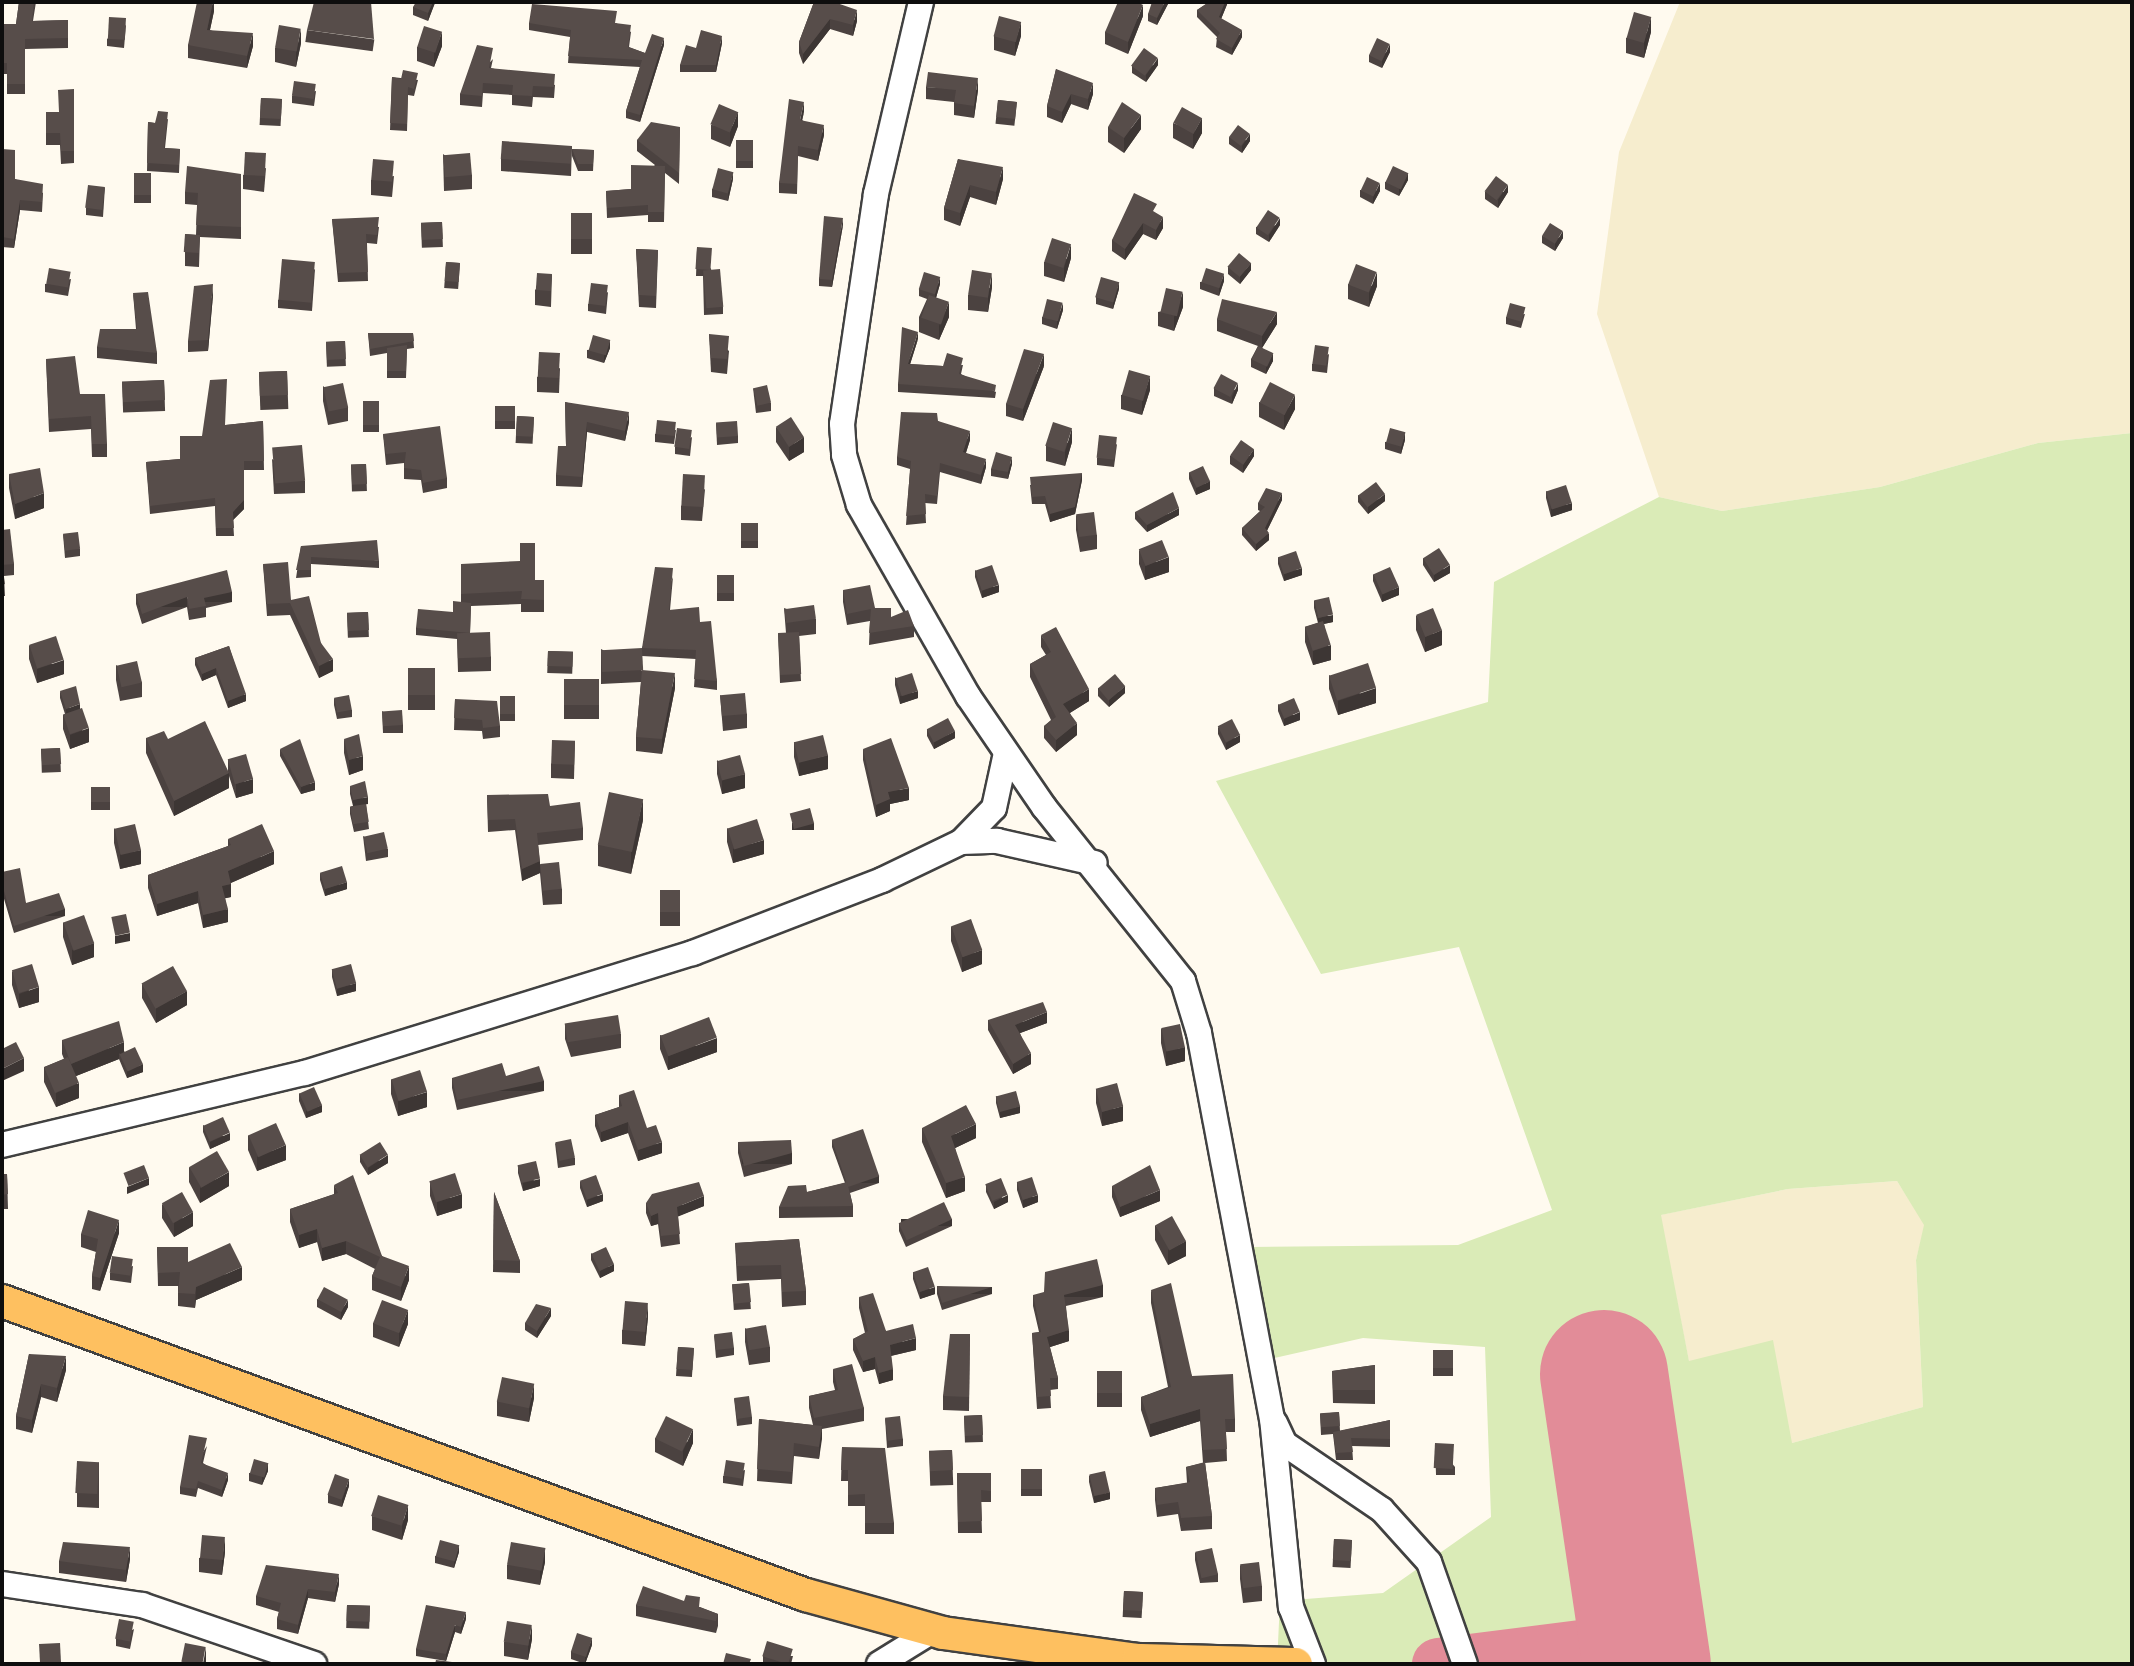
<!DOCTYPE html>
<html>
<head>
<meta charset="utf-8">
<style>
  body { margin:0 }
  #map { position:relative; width:2134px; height:1666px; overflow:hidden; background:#fffaef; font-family:Bitter,serif }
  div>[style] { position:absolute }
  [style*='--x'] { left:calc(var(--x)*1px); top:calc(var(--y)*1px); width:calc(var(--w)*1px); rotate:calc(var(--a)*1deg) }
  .farmland>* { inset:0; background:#f6edce }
  .green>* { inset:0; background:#daebb7 }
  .taxiway>* { height:52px; margin:-26px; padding:0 26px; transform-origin:26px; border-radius:26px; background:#e28c98 }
  .runway>* { height:128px; margin:-64px; padding:0 64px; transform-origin:64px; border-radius:64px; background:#e28c98 }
  .roads { filter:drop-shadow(2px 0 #414141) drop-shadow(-2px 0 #414141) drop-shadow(0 2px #414141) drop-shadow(0 -2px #414141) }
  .minor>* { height:24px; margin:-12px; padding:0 12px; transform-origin:12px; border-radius:12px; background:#fff }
  .major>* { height:32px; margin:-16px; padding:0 16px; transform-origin:16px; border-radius:16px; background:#fec060 }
  .wall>* { inset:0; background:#4b4240; transform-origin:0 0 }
  .shaded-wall>* { inset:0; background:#3d3634; transform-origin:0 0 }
  .building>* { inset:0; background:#574d4a; transform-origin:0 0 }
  span { translate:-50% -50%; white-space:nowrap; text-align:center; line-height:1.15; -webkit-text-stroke:8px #fff; paint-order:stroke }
  .frame { position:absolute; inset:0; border:4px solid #0e0e0e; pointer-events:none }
</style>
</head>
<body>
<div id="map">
  <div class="farmland">
    <div style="clip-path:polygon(1680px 2px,2132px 2px,2132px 433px,2038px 443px,1880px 487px,1722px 511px,1659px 497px,1597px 314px,1619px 152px)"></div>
    <div style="clip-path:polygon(1897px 1181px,1925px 1225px,1916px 1260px,1923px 1407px,1792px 1443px,1689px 1362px,1660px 1215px,1788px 1189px)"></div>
  </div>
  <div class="green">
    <div style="clip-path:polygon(evenodd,2132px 433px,2132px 1664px,1277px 1664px,1280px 1601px,1383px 1593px,1491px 1517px,1485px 1347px,1363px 1338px,1266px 1360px,1251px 1247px,1458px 1245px,1552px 1210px,1459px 947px,1321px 974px,1216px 781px,1488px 702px,1494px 582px,1659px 497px,1722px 511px,1880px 487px,2038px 443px,2132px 433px,1897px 1181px,1924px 1225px,1916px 1260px,1923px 1407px,1792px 1443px,1773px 1340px,1689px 1361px,1661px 1215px,1788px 1189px,1897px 1181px)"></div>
  </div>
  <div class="taxiway">
    <div style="--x:1438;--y:1664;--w:207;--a:-7.2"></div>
  </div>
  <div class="runway">
    <div style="--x:1604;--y:1374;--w:293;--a:81.6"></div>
  </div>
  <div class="roads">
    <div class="minor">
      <div style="--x:921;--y:2;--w:197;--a:103.2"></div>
      <div style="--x:876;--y:194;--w:232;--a:98.4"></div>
      <div style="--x:842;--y:424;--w:31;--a:86"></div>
      <div style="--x:844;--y:455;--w:52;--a:73.3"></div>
      <div style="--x:859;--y:505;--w:220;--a:60.3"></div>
      <div style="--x:968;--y:696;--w:135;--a:55.6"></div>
      <div style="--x:1044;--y:807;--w:223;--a:51.4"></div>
      <div style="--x:1183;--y:981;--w:54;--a:72.9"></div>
      <div style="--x:1199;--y:1033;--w:392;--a:79.3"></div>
      <div style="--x:1272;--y:1418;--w:190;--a:84.3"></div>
      <div style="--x:1291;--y:1607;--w:61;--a:68.9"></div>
      <div style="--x:961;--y:842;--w:36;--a:-2"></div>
      <div style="--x:997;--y:841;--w:100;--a:12.7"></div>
      <div style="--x:2;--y:1145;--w:311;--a:-13.4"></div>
      <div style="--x:305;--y:1073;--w:406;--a:-17.2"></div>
      <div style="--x:693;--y:953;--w:203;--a:-21.1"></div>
      <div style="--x:882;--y:880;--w:88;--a:-25.7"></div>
      <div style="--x:961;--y:842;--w:47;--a:-45.9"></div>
      <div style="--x:994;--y:808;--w:56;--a:-77.7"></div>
      <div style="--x:1275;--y:1423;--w:23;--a:65"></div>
      <div style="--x:1285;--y:1444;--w:117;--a:34.2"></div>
      <div style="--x:1382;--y:1510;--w:70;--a:47.9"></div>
      <div style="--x:1429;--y:1562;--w:108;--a:70.6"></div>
      <div style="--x:2;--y:1584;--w:142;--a:8.5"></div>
      <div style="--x:142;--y:1605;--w:182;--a:18.9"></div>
      <div style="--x:879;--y:1664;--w:65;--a:-31.7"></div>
    </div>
    <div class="major">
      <div style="--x:2;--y:1301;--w:856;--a:20.09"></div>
      <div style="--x:806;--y:1595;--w:142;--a:15.5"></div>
      <div style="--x:943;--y:1633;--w:197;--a:7.9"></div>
      <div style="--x:1138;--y:1660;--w:158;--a:1.5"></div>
    </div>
  </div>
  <div class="wall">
    <div style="clip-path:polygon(19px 2px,36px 2px,33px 21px,68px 20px,68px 48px,25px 49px,25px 94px,7px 94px,7px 74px,2px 74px,2px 24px,16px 24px)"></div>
    <div style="clip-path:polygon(214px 2px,214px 11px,210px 30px,253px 46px,247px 68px,188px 58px,188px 45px)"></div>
    <div style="clip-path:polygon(435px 2px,428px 21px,413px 15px,413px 7px)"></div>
    <div style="clip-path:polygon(814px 2px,857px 21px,853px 36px,830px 29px,803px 64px,799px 53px,799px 42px)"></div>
    <div style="clip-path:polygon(1169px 2px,1157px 25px,1148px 21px,1148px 14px)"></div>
    <div style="clip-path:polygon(1203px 2px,1228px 2px,1221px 19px,1242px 37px,1232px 55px,1216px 47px,1217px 37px,1197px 17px,1197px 10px,1206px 4px)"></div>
    <div style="clip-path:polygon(1143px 16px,1128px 54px,1105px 44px,1105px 32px)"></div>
    <div style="clip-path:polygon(529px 23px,616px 23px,631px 32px,629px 47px,645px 53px,664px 45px,640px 122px,626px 118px,626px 111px,640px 67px,568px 63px,570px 37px,529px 30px)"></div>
    <div style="clip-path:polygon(126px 25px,124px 48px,107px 46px,107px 39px)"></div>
    <div style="left:307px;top:30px;width:68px;height:12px;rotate:8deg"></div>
    <div style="clip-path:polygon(1651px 32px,1644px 58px,1626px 53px,1626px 38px)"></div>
    <div style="clip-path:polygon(994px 36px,1021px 36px,1015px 56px,994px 50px)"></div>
    <div style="clip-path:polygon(301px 43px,296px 67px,275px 62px,275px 48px)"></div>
    <div style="clip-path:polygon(722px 43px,716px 72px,680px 72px,680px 65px,696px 48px)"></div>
    <div style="clip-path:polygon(442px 46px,434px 67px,417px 61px,417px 47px)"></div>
    <div style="clip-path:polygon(1390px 52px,1382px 68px,1369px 62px,1369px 55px)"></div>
    <div style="clip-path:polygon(493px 59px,491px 68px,555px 85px,554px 98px,533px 97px,532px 107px,512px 105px,512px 95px,483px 93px,482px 107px,460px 105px,460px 94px)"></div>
    <div style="clip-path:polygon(1158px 65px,1146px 82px,1132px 73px,1132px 66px)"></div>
    <div style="clip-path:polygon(1056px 69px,1093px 94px,1088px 110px,1071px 104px,1062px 123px,1047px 117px,1047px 106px)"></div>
    <div style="clip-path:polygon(392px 77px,418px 80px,414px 96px,408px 95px,407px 131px,390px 130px)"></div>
    <div style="clip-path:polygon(926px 87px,978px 90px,974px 118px,954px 115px,954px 102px,926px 99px)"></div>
    <div style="clip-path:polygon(74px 89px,74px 163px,61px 164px,60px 145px,46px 145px,46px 112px,59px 112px)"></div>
    <div style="clip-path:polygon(316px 91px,314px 106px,292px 103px,292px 96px)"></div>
    <div style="left:261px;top:98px;width:21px;height:27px;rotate:3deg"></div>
    <div style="left:998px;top:100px;width:19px;height:24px;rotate:6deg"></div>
    <div style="clip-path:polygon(804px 112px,802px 120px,824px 135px,818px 161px,798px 156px,797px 194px,779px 193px,779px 183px)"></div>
    <div style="clip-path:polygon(168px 119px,165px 148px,180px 149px,179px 173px,147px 171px,148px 122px,155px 123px)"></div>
    <div style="clip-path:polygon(1173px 123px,1202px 133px,1193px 149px,1173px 138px)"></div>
    <div style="clip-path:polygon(711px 125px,738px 126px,730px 147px,711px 139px)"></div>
    <div style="clip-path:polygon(680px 127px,679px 184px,665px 173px,664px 222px,648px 222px,648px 215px,607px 218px,606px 191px,631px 189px,655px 165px,637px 151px,637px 140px)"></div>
    <div style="clip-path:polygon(1108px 127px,1141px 129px,1124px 153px,1108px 142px)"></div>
    <div style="clip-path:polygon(1229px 137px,1250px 141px,1242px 153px,1229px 144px)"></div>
    <div style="left:736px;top:140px;width:17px;height:28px"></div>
    <div style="clip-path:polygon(572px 146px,571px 176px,501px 171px,501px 159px)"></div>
    <div style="clip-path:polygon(2px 149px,15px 179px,43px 193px,42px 212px,20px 210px,14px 248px,2px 247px)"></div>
    <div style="clip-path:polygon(572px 149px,594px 150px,593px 171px,578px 171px,572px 156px)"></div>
    <div style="clip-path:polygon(443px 154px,472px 175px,472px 189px,444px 191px)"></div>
    <div style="clip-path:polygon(958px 159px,1003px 179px,996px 205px,970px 197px,960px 226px,944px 220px,944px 208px)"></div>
    <div style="clip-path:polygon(266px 168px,264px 192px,243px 189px,243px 175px)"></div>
    <div style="left:134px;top:173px;width:17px;height:30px"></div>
    <div style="clip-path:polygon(241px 174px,241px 239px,200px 237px,199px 267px,185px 266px,185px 234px,196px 235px,197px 205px,185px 204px,185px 192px)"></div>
    <div style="clip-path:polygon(394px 176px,392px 197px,371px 195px,371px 180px)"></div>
    <div style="clip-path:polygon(733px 179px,728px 201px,712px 197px,712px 189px)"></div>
    <div style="clip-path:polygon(1408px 180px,1399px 196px,1385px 189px,1385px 182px)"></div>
    <div style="clip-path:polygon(105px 187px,103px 217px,86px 215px,86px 208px)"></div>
    <div style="clip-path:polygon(1360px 190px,1380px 191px,1373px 204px,1360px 197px)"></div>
    <div style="clip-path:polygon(1485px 192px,1508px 192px,1498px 208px,1485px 199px)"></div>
    <div style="left:571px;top:213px;width:21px;height:41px"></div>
    <div style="clip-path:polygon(1157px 214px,1163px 228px,1156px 240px,1143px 234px,1125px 260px,1112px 251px,1112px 240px)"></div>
    <div style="clip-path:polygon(332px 219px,379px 227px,377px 244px,367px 243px,368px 281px,338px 282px)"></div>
    <div style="left:442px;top:222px;width:25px;height:21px;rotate:88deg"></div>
    <div style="clip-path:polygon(843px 225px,832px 287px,819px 286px,819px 279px)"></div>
    <div style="clip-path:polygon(1280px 225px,1269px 242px,1256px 234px,1256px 227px)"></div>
    <div style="clip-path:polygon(1542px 236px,1563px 238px,1555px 251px,1542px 243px)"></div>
    <div style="clip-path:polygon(697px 247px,711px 269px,723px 307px,723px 314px,704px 315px,703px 276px,696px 276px)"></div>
    <div style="clip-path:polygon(636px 249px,658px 250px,656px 308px,639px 307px)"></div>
    <div style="clip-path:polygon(1071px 258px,1064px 282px,1044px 276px,1044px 262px)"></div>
    <div style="left:446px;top:262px;width:14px;height:26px;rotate:4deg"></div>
    <div style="clip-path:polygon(1228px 267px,1251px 270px,1240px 284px,1228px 274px)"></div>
    <div style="clip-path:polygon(315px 269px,312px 311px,278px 308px,278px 300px)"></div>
    <div style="clip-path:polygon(552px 274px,551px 307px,535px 305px,535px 290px)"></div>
    <div style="clip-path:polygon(71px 279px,68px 296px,45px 292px,45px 284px)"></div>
    <div style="clip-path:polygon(1224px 281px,1219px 296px,1200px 289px,1200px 282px)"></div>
    <div style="clip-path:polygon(940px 284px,936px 298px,949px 317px,939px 340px,919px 332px,919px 317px,927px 299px,919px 296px,919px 289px)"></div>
    <div style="clip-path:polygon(1348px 284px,1377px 286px,1369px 307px,1348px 299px)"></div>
    <div style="clip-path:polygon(992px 287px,988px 312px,968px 310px,968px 295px)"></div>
    <div style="clip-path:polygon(1119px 289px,1113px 309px,1096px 304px,1096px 297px)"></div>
    <div style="clip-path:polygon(608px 292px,606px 314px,588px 311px,588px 304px)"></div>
    <div style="clip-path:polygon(133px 293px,157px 353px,157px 364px,97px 358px,97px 347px,136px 329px)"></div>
    <div style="clip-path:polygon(213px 295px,208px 351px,188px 352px,188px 341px)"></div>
    <div style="clip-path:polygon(1183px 307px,1174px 331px,1158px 326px,1158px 312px)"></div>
    <div style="clip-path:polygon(1063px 310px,1057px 329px,1042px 324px,1042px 317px)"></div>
    <div style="clip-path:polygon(1525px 314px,1521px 328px,1506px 324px,1506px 317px)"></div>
    <div style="clip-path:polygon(1217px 319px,1277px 324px,1262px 348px,1273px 361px,1266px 374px,1251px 367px,1251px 359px,1258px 346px,1217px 331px)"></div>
    <div style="clip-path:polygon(368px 333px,413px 333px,414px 348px,407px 349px,406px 378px,387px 378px,387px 353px,370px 356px)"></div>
    <div style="clip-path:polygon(709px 334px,729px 351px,727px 374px,711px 372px)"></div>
    <div style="clip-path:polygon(918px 339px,910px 364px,943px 366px,963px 365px,961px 374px,996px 392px,995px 398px,898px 392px,898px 384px)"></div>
    <div style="left:345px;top:341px;width:25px;height:19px;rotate:88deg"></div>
    <div style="clip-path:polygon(610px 348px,604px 363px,587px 358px,587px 350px)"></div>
    <div style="clip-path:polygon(1329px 354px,1327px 373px,1312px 371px,1312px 364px)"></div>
    <div style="clip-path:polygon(46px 359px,80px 394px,107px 444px,107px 457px,92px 457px,91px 429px,49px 432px)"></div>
    <div style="clip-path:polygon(1044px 366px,1023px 421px,1006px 416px,1006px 404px)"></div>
    <div style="clip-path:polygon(560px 368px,559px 393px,537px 392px,537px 377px)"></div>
    <div style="left:287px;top:371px;width:38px;height:28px;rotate:88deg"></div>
    <div style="left:164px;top:380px;width:31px;height:42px;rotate:88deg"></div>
    <div style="clip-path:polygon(323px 386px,348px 407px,348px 421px,328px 425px,323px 401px)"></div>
    <div style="clip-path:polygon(753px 388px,771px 403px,771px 411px,756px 413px)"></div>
    <div style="clip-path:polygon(1214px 388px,1238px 390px,1232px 404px,1214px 396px)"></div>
    <div style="clip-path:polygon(1150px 390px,1142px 415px,1121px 409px,1121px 395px)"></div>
    <div style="left:379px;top:401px;width:31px;height:16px;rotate:90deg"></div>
    <div style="clip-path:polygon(565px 402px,629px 422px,625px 441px,587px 432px,582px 487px,556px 486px,556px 475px,566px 446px)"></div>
    <div style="clip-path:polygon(1259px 402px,1295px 409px,1284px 430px,1259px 417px)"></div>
    <div style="left:495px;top:406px;width:20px;height:23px"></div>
    <div style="left:517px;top:416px;width:17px;height:27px;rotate:3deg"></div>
    <div style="clip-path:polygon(263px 421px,264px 470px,244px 470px,244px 509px,233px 520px,234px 536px,216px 536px,215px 506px,150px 514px,146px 462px,180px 459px,202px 436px,226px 425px)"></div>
    <div style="clip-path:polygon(938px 421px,970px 440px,966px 453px,986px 467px,981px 484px,940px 472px,937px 504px,925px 503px,926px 523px,906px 525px,910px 469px,897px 465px,897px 457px)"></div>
    <div style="clip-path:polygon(716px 423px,738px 436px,738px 443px,717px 445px)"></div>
    <div style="clip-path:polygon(776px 427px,804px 452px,789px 461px,776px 442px)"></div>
    <div style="clip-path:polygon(676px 430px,674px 444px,655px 442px,655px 434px)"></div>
    <div style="clip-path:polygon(383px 434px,447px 478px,447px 488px,423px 493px,421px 480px,404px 479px,404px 463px,386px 465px)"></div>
    <div style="clip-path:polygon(692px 437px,690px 456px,675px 454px,675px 447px)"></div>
    <div style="clip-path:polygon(1405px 440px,1401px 454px,1385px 449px,1385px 442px)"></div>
    <div style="clip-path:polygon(1072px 442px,1065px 466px,1046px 461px,1046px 446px)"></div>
    <div style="clip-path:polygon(1117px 444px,1114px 467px,1097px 465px,1097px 458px)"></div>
    <div style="clip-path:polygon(1230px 456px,1254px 456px,1243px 473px,1230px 464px)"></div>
    <div style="clip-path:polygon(272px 459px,305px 481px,305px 493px,274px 494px)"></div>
    <div style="left:366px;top:464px;width:27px;height:15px;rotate:88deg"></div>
    <div style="clip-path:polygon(1012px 464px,1008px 479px,991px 476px,991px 469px)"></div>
    <div style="clip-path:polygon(1189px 472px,1210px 489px,1196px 495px,1189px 479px)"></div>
    <div style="clip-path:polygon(9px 474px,44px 508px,15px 519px,9px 488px)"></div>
    <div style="clip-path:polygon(1082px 480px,1075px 514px,1050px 522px,1045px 504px,1032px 504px,1030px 485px)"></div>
    <div style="clip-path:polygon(705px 489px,702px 521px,681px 520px,681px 506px)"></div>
    <div style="clip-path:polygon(1546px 491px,1572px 510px,1551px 517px,1546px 498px)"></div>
    <div style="clip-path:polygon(1358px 495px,1385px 501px,1368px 514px,1358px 502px)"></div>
    <div style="clip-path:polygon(1282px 500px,1267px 530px,1269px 540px,1256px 551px,1242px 535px,1242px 528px,1260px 511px,1258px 510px,1258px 503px)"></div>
    <div style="clip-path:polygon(1135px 512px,1179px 515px,1147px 532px,1135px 519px)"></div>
    <div style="clip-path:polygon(1076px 515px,1097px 535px,1097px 549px,1080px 552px,1076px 530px)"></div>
    <div style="left:741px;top:523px;width:17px;height:25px"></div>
    <div style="clip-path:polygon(2px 530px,14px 564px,14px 575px,4px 576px,5px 596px,2px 596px)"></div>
    <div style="clip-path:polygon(63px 534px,80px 549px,80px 556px,65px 558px)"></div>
    <div style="clip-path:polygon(301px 546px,379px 561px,379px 568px,311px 564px,311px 577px,296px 578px)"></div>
    <div style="clip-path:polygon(1139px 550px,1169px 572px,1145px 580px,1139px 564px)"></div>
    <div style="clip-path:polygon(1278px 557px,1302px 575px,1284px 581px,1278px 564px)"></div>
    <div style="clip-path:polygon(1423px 558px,1450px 573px,1434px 582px,1423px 565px)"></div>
    <div style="clip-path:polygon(263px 564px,291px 600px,321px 643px,333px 671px,319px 678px,290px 615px,267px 616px)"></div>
    <div style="clip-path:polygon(461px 564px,535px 580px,544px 580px,544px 612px,521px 612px,521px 604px,471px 606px,470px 633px,491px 657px,491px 671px,458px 672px,457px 639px,416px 635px,416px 628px,453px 612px,461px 602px)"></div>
    <div style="clip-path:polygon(975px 570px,999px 592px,982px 598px,975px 577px)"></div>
    <div style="clip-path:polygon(1373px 574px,1399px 595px,1382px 602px,1373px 581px)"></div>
    <div style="left:717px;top:575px;width:17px;height:26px"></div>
    <div style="clip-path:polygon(673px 577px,670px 610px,700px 622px,717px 681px,717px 690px,694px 687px,696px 659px,642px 656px,642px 648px)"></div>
    <div style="clip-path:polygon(843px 590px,891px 617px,914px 626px,914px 637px,869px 645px,870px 621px,847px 625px,843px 602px)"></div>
    <div style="clip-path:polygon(136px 594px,232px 602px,206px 608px,206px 617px,189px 620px,187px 607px,142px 624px,136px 604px)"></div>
    <div style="clip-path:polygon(1314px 600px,1333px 622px,1324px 624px,1331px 660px,1313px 665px,1305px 642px,1305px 627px,1318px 623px,1314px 608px)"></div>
    <div style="clip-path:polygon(784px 608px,816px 619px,816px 634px,799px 636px,801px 681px,780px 683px,778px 634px,786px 633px)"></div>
    <div style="left:368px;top:612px;width:25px;height:21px;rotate:88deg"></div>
    <div style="clip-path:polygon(1416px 615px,1442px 645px,1425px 652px,1416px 630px)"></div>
    <div style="clip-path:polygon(1041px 635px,1089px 701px,1070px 713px,1077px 735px,1056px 752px,1044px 738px,1044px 726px,1051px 720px,1030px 677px,1030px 664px,1046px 655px,1041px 647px)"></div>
    <div style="clip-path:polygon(29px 645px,64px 674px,37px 683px,29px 659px)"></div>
    <div style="clip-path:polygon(229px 646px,246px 701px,228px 708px,216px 675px,202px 681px,195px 665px,195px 658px)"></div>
    <div style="clip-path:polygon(601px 649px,675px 688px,662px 754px,636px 751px,636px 737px,641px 682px,601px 684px)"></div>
    <div style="left:548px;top:651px;width:25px;height:22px;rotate:2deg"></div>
    <div style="clip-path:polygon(116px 665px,142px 682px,142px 697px,120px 701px,116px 680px)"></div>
    <div style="left:435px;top:668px;width:42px;height:27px;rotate:90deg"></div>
    <div style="clip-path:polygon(1329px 675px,1376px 703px,1338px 715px,1329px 689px)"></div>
    <div style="clip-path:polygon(895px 677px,918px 698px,900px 704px,895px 685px)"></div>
    <div style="left:564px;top:679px;width:35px;height:40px"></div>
    <div style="clip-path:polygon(1098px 688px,1125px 693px,1109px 707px,1098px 696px)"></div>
    <div style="clip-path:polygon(60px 691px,89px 742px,70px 749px,63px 729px,63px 715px,65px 714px,60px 698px)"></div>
    <div style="clip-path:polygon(720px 695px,747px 714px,747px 728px,723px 731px)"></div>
    <div style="left:500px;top:696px;width:15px;height:25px"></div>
    <div style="clip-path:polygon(334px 698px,352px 710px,352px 717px,337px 719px,334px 705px)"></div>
    <div style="clip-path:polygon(455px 699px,500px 726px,500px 737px,483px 739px,482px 731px,454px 730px)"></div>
    <div style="clip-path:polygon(1278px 704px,1300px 720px,1284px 726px,1278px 711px)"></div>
    <div style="clip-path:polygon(382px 711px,403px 725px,403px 733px,383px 733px)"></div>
    <div style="clip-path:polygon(1218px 727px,1240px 742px,1226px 750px,1218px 734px)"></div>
    <div style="clip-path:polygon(927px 729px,955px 738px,934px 749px,927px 736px)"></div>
    <div style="clip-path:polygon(146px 738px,168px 739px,228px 772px,228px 759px,253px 793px,236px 798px,229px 776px,229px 788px,174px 816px,146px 753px)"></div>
    <div style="clip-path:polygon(344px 739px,363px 770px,349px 775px,344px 753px)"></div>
    <div style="clip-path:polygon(575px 741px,574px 779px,551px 778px,551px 764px)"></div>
    <div style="clip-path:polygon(794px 742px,828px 769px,799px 776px,794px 757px)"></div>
    <div style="left:60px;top:748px;width:24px;height:19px;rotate:88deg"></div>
    <div style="clip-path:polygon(280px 749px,315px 790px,301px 794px,280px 756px)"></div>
    <div style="clip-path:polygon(863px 749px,909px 800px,890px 804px,890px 811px,876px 817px,863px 760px)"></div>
    <div style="clip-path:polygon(717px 760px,745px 788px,722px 794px,717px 774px)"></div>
    <div style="clip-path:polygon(350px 786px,368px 804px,366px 804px,369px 829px,354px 832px,350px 814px,350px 807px,353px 806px,350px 794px)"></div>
    <div style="left:91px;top:787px;width:19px;height:23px"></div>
    <div style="clip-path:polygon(487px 795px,550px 806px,583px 828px,583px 840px,538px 845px,540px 864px,562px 889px,562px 904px,543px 905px,540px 873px,522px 881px,515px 830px,488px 832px)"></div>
    <div style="clip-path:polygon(643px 820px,631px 874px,598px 866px,598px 845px)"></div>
    <div style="clip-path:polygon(114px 828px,141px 864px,120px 869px,114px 843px)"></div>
    <div style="clip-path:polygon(727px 828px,764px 854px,733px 863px,727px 842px)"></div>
    <div style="clip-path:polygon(363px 836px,388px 849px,388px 857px,366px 861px)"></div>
    <div style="clip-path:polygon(228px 839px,274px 864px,231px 883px,231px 897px,225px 898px,228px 922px,203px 928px,198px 903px,157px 916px,148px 888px,148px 875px,228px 846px)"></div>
    <div style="clip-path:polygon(2px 872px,26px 903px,65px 916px,14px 933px,2px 892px)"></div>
    <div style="clip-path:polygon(320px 873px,347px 889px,325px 896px,320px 880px)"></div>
    <div style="left:660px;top:890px;width:20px;height:36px"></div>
    <div style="clip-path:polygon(63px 922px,94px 957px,72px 965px,63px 937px)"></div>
    <div style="clip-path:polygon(951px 926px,982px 964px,962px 972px,951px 941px)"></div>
    <div style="clip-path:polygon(332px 969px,356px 991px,337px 996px,332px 977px)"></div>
    <div style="clip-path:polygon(12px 971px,39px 1002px,19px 1008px,12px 985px)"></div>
    <div style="clip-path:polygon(142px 984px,187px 1005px,156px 1023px,142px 998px)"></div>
    <div style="clip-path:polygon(988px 1020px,1047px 1023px,1020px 1033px,1031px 1064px,1013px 1074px,988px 1030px)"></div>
    <div style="clip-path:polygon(565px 1025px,621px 1034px,621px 1048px,571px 1057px,565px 1039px)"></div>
    <div style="clip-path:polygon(1161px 1028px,1185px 1061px,1166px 1066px,1161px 1043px)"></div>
    <div style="clip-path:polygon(660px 1035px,717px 1052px,668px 1070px,660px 1049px)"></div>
    <div style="clip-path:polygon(62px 1040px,124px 1051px,143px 1072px,127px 1078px,119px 1059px,76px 1076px,79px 1098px,56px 1107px,44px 1082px,44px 1067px,64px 1059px,62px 1054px)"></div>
    <div style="clip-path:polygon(506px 1076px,544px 1091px,457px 1110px,452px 1088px,452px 1078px)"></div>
    <div style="clip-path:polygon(391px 1079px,427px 1107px,398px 1116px,391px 1094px)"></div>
    <div style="clip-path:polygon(1096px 1089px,1123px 1121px,1102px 1126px,1096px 1103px)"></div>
    <div style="clip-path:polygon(299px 1093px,322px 1112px,306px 1118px,299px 1101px)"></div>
    <div style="clip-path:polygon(619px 1095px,662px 1153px,638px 1161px,628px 1133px,601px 1142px,595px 1126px,595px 1115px,619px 1107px)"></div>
    <div style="clip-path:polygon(996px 1096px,1020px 1113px,1000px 1118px,996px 1103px)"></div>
    <div style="clip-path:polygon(203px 1125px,230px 1140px,210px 1149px,203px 1132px)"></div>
    <div style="clip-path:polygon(922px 1128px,976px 1138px,955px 1148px,965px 1191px,946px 1198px,922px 1142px)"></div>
    <div style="clip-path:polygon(248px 1135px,286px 1160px,257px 1171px,248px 1150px)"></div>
    <div style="clip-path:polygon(832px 1140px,879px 1183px,850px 1193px,853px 1206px,853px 1217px,779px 1218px,779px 1207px,807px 1192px,845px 1183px,832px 1147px)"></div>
    <div style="clip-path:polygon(738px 1142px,792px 1164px,744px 1177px,738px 1153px)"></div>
    <div style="clip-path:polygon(555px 1143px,575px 1158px,575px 1165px,558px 1168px)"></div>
    <div style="clip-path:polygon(360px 1155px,388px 1163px,368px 1175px,360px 1162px)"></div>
    <div style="clip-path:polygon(518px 1166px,540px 1186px,523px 1191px,518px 1173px)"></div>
    <div style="clip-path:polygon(189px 1167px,229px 1186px,200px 1203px,189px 1182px)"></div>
    <div style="clip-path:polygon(2px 1174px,7px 1174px,8px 1209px,2px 1209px)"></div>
    <div style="clip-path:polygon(580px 1181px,603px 1201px,587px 1207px,580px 1188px)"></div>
    <div style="clip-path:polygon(430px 1182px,462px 1208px,437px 1216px,430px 1196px)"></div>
    <div style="clip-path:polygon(1017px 1182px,1038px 1202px,1023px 1208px,1017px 1190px)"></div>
    <div style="clip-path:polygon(334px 1185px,382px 1256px,409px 1280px,401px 1301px,372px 1290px,372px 1276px,375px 1269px,346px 1254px,322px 1261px,317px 1242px,299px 1248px,290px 1222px,290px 1209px,334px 1194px)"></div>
    <div style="clip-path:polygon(986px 1185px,1008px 1202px,994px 1209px,986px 1192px)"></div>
    <div style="clip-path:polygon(1112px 1186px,1160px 1201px,1120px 1217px,1112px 1197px)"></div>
    <div style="clip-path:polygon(494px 1192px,520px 1261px,520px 1273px,493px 1272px)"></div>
    <div style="clip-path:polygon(646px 1203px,704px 1206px,678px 1216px,680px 1244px,661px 1247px,658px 1224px,651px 1226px,646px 1213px)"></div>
    <div style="clip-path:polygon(162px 1204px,193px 1226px,174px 1237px,162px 1218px)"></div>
    <div style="clip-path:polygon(899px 1224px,952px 1226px,906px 1247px,899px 1231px)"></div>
    <div style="clip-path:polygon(1155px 1225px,1186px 1256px,1168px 1265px,1155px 1240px)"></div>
    <div style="clip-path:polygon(119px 1233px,100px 1291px,92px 1289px,92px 1276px,96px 1252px,81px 1247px,81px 1234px)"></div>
    <div style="clip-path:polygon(799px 1239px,806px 1291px,806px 1305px,782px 1307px,781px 1279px,737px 1281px,735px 1243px)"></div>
    <div style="clip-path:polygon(157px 1247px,188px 1262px,242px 1280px,196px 1300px,195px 1308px,178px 1306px,178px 1286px,158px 1286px)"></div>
    <div style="clip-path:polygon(591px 1253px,614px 1271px,600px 1278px,591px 1260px)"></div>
    <div style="clip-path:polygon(133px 1266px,131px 1283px,110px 1280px,110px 1273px)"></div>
    <div style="clip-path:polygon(913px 1272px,935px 1294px,920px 1299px,913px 1279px)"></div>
    <div style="left:749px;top:1283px;width:26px;height:17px;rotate:86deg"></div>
    <div style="clip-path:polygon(937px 1286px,992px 1294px,942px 1310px,937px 1294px)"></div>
    <div style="clip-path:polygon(1151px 1290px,1192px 1376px,1235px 1419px,1235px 1432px,1226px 1432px,1227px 1461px,1205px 1463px,1212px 1516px,1212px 1529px,1181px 1531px,1178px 1514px,1157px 1517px,1155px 1500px,1155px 1488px,1187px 1483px,1186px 1467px,1203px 1463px,1200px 1421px,1150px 1437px,1141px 1410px,1141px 1397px,1168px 1387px,1151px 1303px)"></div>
    <div style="clip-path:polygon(1033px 1295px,1103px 1297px,1066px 1306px,1069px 1341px,1050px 1347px,1058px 1378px,1058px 1389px,1050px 1390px,1051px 1408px,1037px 1409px,1032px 1333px,1039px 1332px,1033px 1306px)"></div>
    <div style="clip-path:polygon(859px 1297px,886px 1331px,916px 1350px,891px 1356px,893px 1380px,879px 1384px,875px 1369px,863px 1372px,853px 1350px,853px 1339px,865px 1333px,859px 1308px)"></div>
    <div style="clip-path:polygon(317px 1299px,348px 1307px,341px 1320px,317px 1307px)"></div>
    <div style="clip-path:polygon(551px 1316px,537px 1338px,525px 1330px,525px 1323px)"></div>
    <div style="clip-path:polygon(648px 1317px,645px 1346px,622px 1344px,622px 1330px)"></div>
    <div style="clip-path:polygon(373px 1323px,408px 1324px,399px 1347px,373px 1337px)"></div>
    <div style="clip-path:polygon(745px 1328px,770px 1347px,770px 1362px,749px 1365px,745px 1342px)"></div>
    <div style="clip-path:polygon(970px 1334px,969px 1411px,943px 1410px,943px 1396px)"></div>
    <div style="clip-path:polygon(714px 1335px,734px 1348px,734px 1355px,716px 1358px)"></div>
    <div style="left:678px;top:1347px;width:16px;height:29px;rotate:4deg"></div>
    <div style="left:1433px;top:1350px;width:20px;height:26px"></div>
    <div style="clip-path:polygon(29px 1354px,66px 1370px,57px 1402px,41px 1397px,32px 1433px,16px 1429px,16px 1416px)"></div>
    <div style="clip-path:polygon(1375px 1365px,1375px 1404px,1333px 1403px,1332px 1371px)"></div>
    <div style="clip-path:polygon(833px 1369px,864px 1408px,864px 1421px,822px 1429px,819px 1459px,794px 1456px,792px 1484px,757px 1481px,759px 1419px,813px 1425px,809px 1408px,809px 1396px,835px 1390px,833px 1382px)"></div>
    <div style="left:1097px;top:1371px;width:25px;height:36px"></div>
    <div style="clip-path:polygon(534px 1398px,529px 1422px,497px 1416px,497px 1401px)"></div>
    <div style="clip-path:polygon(734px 1398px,752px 1417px,752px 1424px,737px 1426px)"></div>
    <div style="clip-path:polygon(1339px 1412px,1340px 1431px,1390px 1420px,1390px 1447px,1352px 1446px,1353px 1460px,1336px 1460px,1333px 1434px,1321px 1435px,1320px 1414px)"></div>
    <div style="left:982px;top:1415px;width:27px;height:18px;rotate:88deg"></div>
    <div style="clip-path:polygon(885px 1418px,903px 1439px,903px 1446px,887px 1448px)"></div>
    <div style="clip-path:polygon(655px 1438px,693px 1443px,683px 1466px,655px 1452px)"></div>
    <div style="clip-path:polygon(1435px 1443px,1455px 1467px,1455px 1475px,1436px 1475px)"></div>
    <div style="clip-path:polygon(207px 1446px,203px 1463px,228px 1480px,222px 1497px,198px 1488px,196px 1497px,180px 1494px,180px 1487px)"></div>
    <div style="clip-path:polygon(842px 1447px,894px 1523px,894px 1534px,865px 1534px,865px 1506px,848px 1506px,848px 1481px,841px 1481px)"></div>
    <div style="left:952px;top:1450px;width:35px;height:23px;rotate:88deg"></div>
    <div style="clip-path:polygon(99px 1462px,99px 1508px,77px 1507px,77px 1493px)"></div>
    <div style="left:1021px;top:1469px;width:21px;height:27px"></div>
    <div style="clip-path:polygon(745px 1470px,743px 1486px,723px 1483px,723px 1476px)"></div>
    <div style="clip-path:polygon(268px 1471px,262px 1485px,249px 1481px,249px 1473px)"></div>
    <div style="clip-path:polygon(957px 1473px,991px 1473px,991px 1502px,981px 1502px,982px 1533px,958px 1533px)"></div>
    <div style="clip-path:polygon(1089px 1475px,1110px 1499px,1094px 1503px,1089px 1482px)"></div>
    <div style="clip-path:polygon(349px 1486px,342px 1507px,328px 1503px,328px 1495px)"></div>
    <div style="clip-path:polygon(372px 1516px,408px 1520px,402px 1540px,372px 1530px)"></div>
    <div style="left:1334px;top:1539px;width:18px;height:28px;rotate:3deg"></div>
    <div style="clip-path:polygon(225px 1552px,222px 1575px,199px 1572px,199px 1558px)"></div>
    <div style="clip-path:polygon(459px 1552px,454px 1568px,435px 1563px,435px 1556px)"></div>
    <div style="clip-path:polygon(1195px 1552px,1218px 1574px,1218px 1582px,1200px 1583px,1195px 1560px)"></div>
    <div style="clip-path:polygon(130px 1559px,126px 1582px,59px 1573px,59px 1561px)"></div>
    <div style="clip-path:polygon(545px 1562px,540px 1585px,507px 1579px,507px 1565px)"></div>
    <div style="clip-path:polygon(1240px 1565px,1262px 1586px,1262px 1601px,1243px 1603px,1240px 1579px)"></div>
    <div style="clip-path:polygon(339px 1584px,335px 1602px,308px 1598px,298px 1634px,277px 1629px,277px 1619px,279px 1612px,256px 1605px,256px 1596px)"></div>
    <div style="left:1124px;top:1591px;width:19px;height:26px;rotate:3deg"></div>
    <div style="left:347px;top:1605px;width:23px;height:23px;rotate:2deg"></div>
    <div style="clip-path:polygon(636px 1605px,700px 1607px,718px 1614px,718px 1626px,716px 1633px,636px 1616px)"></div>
    <div style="clip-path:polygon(466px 1619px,461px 1634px,455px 1632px,446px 1661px,416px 1656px,416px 1649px)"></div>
    <div style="clip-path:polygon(134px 1629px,130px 1649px,116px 1646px,116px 1639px)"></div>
    <div style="clip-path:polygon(532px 1639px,528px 1660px,504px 1656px,504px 1642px)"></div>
    <div style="clip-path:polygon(592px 1645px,585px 1664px,571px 1659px,571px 1652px)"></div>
    <div style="clip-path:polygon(763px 1656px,793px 1656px,791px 1664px,766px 1664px,763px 1663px)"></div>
  </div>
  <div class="shaded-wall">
    <div style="clip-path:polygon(213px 2px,214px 11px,207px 43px,207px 30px)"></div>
    <div style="clip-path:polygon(433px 2px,435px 2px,435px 3px,428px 21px,428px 13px)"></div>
    <div style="clip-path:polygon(1165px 2px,1169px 2px,1157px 25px,1157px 18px)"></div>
    <div style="clip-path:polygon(1225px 2px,1228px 2px,1219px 24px,1219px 17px)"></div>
    <div style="clip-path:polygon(1143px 5px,1143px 16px,1128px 54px,1128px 42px)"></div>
    <div style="clip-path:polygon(857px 10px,857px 21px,853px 36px,853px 25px)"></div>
    <div style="clip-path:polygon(1651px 17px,1651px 32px,1644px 58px,1644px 43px)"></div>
    <div style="clip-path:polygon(830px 19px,830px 29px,803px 64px,803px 54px)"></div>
    <div style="clip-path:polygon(1021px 22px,1021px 36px,1015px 56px,1015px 42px)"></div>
    <div style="clip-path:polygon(301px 29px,301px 43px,296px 67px,296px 52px)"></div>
    <div style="clip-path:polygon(1242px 30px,1242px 37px,1232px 55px,1232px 48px)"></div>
    <div style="clip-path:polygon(442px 32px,442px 46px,434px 67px,434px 53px)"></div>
    <div style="clip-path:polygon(253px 33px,253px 46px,247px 68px,247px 56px)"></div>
    <div style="clip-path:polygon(722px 36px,722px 43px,716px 72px,716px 65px)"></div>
    <div style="clip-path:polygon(664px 38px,664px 45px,640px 122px,640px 115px)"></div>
    <div style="clip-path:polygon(1390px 44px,1390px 52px,1382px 68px,1382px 61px)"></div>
    <div style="clip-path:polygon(1158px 58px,1158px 65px,1146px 82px,1146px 75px)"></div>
    <div style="clip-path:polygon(978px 78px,978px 90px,974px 118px,974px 106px)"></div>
    <div style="clip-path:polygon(1093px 83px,1093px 94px,1088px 110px,1088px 99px)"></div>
    <div style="clip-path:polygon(1071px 94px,1071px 104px,1062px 123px,1062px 112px)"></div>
    <div style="clip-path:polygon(804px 102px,804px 112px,800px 130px,800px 120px)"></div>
    <div style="clip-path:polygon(738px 112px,738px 126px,730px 147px,730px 132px)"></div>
    <div style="clip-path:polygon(1141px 115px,1141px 129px,1124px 153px,1124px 138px)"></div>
    <div style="clip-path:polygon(1202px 118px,1202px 133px,1193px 149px,1193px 134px)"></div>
    <div style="clip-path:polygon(824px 125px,824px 135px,818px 161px,818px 150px)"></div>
    <div style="clip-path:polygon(1250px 134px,1250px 141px,1242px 153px,1242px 146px)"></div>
    <div style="clip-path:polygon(1003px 167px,1003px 179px,996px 205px,996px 192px)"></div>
    <div style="clip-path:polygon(733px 172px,733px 179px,728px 201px,728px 194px)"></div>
    <div style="clip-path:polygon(1408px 173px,1408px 180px,1399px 196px,1399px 189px)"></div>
    <div style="clip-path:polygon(1380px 183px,1380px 191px,1373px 204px,1373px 197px)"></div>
    <div style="clip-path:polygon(970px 185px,970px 197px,960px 226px,960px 213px)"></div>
    <div style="clip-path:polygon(1508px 185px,1508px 192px,1498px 208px,1498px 200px)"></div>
    <div style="clip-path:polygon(20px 200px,20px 210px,14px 248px,14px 239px)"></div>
    <div style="clip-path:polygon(1163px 217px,1163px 228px,1156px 240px,1156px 230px)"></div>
    <div style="clip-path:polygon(843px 218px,843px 225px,832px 287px,832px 280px)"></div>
    <div style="clip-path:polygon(1280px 218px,1280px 225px,1269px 242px,1269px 235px)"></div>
    <div style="clip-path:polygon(1143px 223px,1143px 234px,1125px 260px,1125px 249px)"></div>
    <div style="clip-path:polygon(1563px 231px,1563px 238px,1555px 251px,1555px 244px)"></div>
    <div style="clip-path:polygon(1071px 244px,1071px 258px,1064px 282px,1064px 268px)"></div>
    <div style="clip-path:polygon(1251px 263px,1251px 270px,1240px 284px,1240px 276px)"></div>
    <div style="clip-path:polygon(1377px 272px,1377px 286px,1369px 307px,1369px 293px)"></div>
    <div style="clip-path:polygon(992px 273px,992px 287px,988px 312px,988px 298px)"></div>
    <div style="clip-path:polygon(1224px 274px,1224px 281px,1219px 296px,1219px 288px)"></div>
    <div style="clip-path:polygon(940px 277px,940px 284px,935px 301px,935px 294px)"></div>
    <div style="clip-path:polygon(1119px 282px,1119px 289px,1113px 309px,1113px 302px)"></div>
    <div style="clip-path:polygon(213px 284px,213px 295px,208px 351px,208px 340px)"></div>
    <div style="clip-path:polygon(1183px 292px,1183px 307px,1174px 331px,1174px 317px)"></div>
    <div style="clip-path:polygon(949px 302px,949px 317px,939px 340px,939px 326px)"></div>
    <div style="clip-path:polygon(1063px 303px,1063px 310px,1057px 329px,1057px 321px)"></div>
    <div style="clip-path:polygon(1277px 312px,1277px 324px,1262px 348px,1262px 336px)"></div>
    <div style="clip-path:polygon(918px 332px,918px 339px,908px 371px,908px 364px)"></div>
    <div style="clip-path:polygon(610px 340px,610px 348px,604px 363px,604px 356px)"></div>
    <div style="clip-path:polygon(1273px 353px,1273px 361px,1266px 374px,1266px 367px)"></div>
    <div style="clip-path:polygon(1044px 354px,1044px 366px,1023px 421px,1023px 409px)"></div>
    <div style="clip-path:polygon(1150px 376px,1150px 390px,1142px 415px,1142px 401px)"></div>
    <div style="clip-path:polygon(1238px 383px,1238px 390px,1232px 404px,1232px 397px)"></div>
    <div style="clip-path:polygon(1295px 395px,1295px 409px,1284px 430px,1284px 415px)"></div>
    <div style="clip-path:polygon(629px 412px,629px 422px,625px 441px,625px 431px)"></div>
    <div style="clip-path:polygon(587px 422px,587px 432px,582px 487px,582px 477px)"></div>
    <div style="clip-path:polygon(1072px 428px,1072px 442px,1065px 466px,1065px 452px)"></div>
    <div style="clip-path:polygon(970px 431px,970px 440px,963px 461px,963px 452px)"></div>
    <div style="clip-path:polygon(1405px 432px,1405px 440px,1401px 454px,1401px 447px)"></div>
    <div style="clip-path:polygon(804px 437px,804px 452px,789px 461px,789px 447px)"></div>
    <div style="clip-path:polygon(1254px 449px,1254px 456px,1243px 473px,1243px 465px)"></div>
    <div style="clip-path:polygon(1012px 457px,1012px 464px,1008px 479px,1008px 472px)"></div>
    <div style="clip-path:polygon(986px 459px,986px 467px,981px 484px,981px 475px)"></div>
    <div style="clip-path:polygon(1082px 473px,1082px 480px,1075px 514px,1050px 522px,1050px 514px)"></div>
    <div style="clip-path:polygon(1210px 481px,1210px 489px,1196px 495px,1196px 488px)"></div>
    <div style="clip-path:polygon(44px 493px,44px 508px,15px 519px,15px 504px)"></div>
    <div style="clip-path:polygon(1282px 493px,1282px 500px,1265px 535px,1265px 528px)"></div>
    <div style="clip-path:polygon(1385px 494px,1385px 501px,1368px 514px,1368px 507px)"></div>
    <div style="clip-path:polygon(244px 500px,244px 509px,233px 520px,233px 512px)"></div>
    <div style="clip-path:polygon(1572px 503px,1572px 510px,1551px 517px,1551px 509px)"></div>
    <div style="clip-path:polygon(1179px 508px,1179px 515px,1147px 532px,1147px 525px)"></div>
    <div style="clip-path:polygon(1269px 533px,1269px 540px,1256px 551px,1256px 544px)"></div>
    <div style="clip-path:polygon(1169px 557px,1169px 572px,1145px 580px,1145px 566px)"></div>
    <div style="clip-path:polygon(1450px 565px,1450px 573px,1434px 582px,1434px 575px)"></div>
    <div style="clip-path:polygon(1302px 568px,1302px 575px,1284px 581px,1284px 574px)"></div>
    <div style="clip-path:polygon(999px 585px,999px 592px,982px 598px,982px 590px)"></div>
    <div style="clip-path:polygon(1399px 587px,1399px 595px,1382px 602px,1382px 594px)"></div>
    <div style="left:232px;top:592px;width:10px;height:29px;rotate:90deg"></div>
    <div style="left:187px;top:597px;width:10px;height:48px;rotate:90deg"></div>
    <div style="clip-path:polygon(1333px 615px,1333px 622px,1318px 625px,1318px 618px)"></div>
    <div style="clip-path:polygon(1442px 630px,1442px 645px,1425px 652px,1425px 637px)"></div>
    <div style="clip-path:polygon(1331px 645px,1331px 660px,1313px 665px,1313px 651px)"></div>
    <div style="clip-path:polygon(333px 659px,333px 671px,319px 678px,319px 666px)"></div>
    <div style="clip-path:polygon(64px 660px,64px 674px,37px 683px,37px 669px)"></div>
    <div style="clip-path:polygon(216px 668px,216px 675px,202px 681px,202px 674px)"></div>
    <div style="clip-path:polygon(675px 673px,675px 688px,662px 754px,662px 739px)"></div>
    <div style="clip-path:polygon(1125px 686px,1125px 693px,1109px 707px,1109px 700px)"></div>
    <div style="clip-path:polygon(1376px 688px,1376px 703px,1338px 715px,1338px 701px)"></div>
    <div style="clip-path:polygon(1089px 689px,1089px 701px,1063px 717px,1063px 704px)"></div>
    <div style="clip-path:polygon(918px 691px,918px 698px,900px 704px,900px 696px)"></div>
    <div style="clip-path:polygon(246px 694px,246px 701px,228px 708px,228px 701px)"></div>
    <div style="clip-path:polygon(80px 704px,80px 711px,66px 716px,66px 709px)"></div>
    <div style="clip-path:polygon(1300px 712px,1300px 720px,1284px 726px,1284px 719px)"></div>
    <div style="clip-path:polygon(1077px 723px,1077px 735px,1056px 752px,1056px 740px)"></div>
    <div style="clip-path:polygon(89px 728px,89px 742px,70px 749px,70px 735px)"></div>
    <div style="clip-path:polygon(955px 731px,955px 738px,934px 749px,934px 742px)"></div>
    <div style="clip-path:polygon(1240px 735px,1240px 742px,1226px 750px,1226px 743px)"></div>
    <div style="clip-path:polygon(828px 755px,828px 769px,799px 776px,799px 762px)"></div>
    <div style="clip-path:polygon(363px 756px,363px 770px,349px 775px,349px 760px)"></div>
    <div style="clip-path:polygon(229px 773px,229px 788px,174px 816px,174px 801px)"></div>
    <div style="clip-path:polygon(745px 774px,745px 788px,722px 794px,722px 779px)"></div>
    <div style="clip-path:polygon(253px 779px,253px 793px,236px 798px,236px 784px)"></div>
    <div style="clip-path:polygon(315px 782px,315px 790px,301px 794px,301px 787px)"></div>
    <div style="clip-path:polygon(909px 788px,909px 800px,890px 804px,890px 811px,876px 817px,876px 805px,888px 792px)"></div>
    <div style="clip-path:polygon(368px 797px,368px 804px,353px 807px,353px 800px)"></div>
    <div style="clip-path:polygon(643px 799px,643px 820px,631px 874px,631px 852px)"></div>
    <div style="left:814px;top:823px;width:7px;height:22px;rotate:90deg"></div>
    <div style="clip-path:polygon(764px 840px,764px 854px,733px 863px,733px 849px)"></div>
    <div style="clip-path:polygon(141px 850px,141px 864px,120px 869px,120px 854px)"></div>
    <div style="clip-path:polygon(274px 851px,274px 864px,228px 884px,228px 871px)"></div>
    <div style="clip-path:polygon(540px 861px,540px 873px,522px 881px,522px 869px)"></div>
    <div style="clip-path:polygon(347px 882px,347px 889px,325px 896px,325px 889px)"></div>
    <div style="clip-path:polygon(231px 884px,231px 897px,222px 899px,222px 886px)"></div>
    <div style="clip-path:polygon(198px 891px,198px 903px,157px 916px,157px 904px)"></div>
    <div style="left:65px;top:909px;width:7px;height:54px;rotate:90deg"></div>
    <div style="clip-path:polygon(228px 909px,228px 922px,203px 928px,203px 915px)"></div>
    <div style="clip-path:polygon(130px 933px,130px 941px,115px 944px,115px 936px)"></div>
    <div style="clip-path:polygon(94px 943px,94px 957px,72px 965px,72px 950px)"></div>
    <div style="clip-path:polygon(982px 950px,982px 964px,962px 972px,962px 957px)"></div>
    <div style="clip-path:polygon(356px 983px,356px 991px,337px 996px,337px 989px)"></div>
    <div style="clip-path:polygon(39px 987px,39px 1002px,19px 1008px,19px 994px)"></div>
    <div style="clip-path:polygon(187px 991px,187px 1005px,156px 1023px,156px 1008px)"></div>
    <div style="clip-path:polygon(1047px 1012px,1047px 1023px,1015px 1035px,1015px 1025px)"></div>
    <div style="clip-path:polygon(717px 1038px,717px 1052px,668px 1070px,668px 1056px)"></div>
    <div style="clip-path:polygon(124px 1042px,124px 1057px,119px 1053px,119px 1059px,71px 1078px,71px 1064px)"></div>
    <div style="clip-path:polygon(1185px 1047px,1185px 1061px,1166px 1066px,1166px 1051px)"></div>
    <div style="clip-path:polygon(1031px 1053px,1031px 1064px,1013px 1074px,1013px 1064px)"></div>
    <div style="clip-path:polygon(24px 1058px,24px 1071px,2px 1081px,2px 1069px)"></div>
    <div style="clip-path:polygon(143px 1064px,143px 1072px,127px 1078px,127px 1071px)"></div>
    <div style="left:544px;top:1081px;width:10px;height:89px;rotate:90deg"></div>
    <div style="clip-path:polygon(79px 1083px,79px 1098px,56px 1107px,56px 1093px)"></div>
    <div style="clip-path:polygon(427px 1092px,427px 1107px,398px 1116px,398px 1101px)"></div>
    <div style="clip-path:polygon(322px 1105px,322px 1112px,306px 1118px,306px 1111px)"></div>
    <div style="clip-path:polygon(1020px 1106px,1020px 1113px,1000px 1118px,1000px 1111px)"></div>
    <div style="clip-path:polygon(1123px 1106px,1123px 1121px,1102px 1126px,1102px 1112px)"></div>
    <div style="clip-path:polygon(628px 1122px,628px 1133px,601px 1142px,601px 1132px)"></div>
    <div style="clip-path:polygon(976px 1124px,976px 1138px,951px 1150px,951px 1136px)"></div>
    <div style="clip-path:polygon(230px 1133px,230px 1140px,210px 1149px,210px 1142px)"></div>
    <div style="clip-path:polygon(662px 1142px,662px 1153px,638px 1161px,638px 1150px)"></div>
    <div style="clip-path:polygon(286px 1145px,286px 1160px,257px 1171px,257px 1157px)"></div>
    <div style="left:792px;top:1153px;width:11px;height:50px;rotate:90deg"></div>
    <div style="clip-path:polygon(388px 1155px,388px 1163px,368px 1175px,368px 1168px)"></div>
    <div style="clip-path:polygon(229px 1172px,229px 1186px,200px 1203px,200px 1188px)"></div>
    <div style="left:879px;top:1176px;width:7px;height:32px;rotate:90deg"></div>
    <div style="clip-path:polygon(965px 1177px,965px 1191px,946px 1198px,946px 1183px)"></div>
    <div style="clip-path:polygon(149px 1178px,149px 1185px,127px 1194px,127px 1187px)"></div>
    <div style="clip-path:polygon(540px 1179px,540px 1186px,523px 1191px,523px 1183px)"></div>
    <div style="clip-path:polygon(1160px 1190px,1160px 1201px,1120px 1217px,1120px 1207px)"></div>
    <div style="clip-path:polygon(462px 1194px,462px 1208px,437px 1216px,437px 1202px)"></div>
    <div style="clip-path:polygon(603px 1194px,603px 1201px,587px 1207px,587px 1200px)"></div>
    <div style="clip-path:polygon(1008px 1195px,1008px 1202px,994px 1209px,994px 1202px)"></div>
    <div style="clip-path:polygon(1038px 1195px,1038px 1202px,1023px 1208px,1023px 1200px)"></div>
    <div style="clip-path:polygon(704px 1196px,704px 1206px,677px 1217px,677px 1207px)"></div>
    <div style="clip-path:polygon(193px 1212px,193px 1226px,174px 1237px,174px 1223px)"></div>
    <div style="clip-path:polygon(658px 1213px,658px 1224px,651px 1226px,651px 1216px)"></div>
    <div style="left:952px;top:1219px;width:7px;height:51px;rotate:90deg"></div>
    <div style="clip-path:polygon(119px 1220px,119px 1233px,100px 1291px,100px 1278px)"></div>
    <div style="clip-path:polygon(317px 1229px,317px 1242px,299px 1248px,299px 1235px)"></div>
    <div style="clip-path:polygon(346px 1241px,346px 1254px,322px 1261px,322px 1248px)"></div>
    <div style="clip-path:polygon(1186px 1241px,1186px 1256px,1168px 1265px,1168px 1250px)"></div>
    <div style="clip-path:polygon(614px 1264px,614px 1271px,600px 1278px,600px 1271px)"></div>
    <div style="clip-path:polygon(409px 1266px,409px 1280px,401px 1301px,401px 1287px)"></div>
    <div style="clip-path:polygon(242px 1267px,242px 1280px,196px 1300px,195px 1308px,196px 1287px)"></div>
    <div style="left:1103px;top:1285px;width:12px;height:40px;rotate:90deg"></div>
    <div style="clip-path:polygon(935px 1287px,935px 1294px,920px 1299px,920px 1292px)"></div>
    <div style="left:992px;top:1287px;width:7px;height:52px;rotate:90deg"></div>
    <div style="clip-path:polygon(348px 1300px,348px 1307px,341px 1320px,341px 1312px)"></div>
    <div style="clip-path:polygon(648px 1303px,648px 1317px,645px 1346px,645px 1332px)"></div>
    <div style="clip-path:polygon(551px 1308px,551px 1316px,537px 1338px,537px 1331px)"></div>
    <div style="clip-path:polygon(408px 1310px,408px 1324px,399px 1347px,399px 1333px)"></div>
    <div style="clip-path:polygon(1069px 1330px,1069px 1341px,1047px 1348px,1047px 1337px)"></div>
    <div style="clip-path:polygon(916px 1338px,916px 1350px,890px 1356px,890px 1345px)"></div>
    <div style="clip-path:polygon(66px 1356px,66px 1370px,57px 1402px,57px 1388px)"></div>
    <div style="clip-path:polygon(875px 1357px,875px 1369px,863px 1372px,863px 1361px)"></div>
    <div style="clip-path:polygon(893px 1369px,893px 1380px,879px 1384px,879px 1373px)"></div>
    <div style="clip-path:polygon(41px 1384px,41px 1397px,32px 1433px,32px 1420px)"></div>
    <div style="clip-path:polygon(534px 1384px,534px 1398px,529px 1422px,529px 1408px)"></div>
    <div style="clip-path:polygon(1200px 1409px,1200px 1421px,1150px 1437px,1150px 1424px)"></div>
    <div style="clip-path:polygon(822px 1426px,822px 1439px,819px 1459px,819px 1447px)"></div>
    <div style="clip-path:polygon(693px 1429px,693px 1443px,683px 1466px,683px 1451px)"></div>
    <div style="clip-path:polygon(268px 1463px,268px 1471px,262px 1485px,262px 1478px)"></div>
    <div style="clip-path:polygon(228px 1473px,228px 1480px,222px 1497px,222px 1490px)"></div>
    <div style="clip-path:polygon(349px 1479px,349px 1486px,342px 1507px,342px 1500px)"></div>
    <div style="clip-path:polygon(1110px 1492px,1110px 1499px,1094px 1503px,1094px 1496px)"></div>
    <div style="clip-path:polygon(408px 1505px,408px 1520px,402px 1540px,402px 1526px)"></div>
    <div style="clip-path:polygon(225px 1537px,225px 1552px,222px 1575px,222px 1560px)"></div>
    <div style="clip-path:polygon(459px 1545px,459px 1552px,454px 1568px,454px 1561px)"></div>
    <div style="clip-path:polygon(130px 1547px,130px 1559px,126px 1582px,126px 1570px)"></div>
    <div style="clip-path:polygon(545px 1548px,545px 1562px,540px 1585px,540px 1571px)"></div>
    <div style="clip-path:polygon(339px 1574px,339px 1584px,335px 1602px,335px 1592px)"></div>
    <div style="clip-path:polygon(308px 1589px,308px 1598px,298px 1634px,298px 1625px)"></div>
    <div style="clip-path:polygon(466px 1612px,466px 1619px,461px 1634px,461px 1627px)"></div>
    <div style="clip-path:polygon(455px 1625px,455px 1632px,446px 1661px,446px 1654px)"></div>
    <div style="clip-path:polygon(532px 1625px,532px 1639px,528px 1660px,528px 1646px)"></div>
    <div style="clip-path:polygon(592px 1638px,592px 1645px,585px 1664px,585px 1657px)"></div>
    <div style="clip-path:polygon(206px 1647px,206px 1664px,203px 1664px)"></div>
  </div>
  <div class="building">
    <div style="clip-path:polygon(19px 2px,34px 2px,32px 21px,68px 20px,68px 38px,25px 39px,25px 84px,7px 84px,7px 63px,2px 63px,2px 24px,16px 24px)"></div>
    <div style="clip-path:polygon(197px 2px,213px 2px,207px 30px,253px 33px,247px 56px,188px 45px)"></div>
    <div style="clip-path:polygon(314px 2px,371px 2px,374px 39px,307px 30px)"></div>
    <div style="clip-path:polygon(416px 2px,433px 2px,428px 13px,413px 7px)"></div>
    <div style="clip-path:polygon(814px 2px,834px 2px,857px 10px,853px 25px,830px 19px,803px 54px,799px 42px)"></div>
    <div style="clip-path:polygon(1118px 2px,1137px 2px,1143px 5px,1128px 42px,1105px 32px)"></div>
    <div style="clip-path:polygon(1152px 2px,1165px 2px,1157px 18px,1148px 14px)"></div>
    <div style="clip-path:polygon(1209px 2px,1225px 2px,1219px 17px,1242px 30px,1232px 48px,1216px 39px,1220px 33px,1197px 10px)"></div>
    <div style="clip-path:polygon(532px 4px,617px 11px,615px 23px,631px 25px,628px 47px,645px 53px,652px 34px,664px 38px,640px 115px,626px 111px,642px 60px,568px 56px,571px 30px,529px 23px)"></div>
    <div style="left:1634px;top:12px;width:18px;height:27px;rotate:16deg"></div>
    <div style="left:999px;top:16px;width:23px;height:21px;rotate:15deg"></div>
    <div style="left:109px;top:17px;width:17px;height:22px;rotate:3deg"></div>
    <div style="left:279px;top:25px;width:22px;height:23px;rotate:10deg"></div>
    <div style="left:424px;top:26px;width:19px;height:22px;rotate:18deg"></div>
    <div style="clip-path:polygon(701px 30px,722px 36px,716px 65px,680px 65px,686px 45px,696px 48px)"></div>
    <div style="left:1377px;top:38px;width:14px;height:19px;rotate:25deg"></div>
    <div style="clip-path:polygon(477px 45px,493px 48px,489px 68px,555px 74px,554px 87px,533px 86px,532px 96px,512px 95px,513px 85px,483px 83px,482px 96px,460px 94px)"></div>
    <div style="left:1144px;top:48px;width:17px;height:22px;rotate:36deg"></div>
    <div style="clip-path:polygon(1056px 69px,1093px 83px,1088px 99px,1071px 94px,1062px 112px,1047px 106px)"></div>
    <div style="clip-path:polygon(403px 70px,418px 73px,414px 89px,408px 87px,407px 124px,390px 123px,392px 77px,401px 79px)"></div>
    <div style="clip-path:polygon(928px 72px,978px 78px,974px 106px,954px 103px,956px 90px,926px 87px)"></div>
    <div style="left:294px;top:81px;width:22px;height:15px;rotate:8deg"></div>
    <div style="clip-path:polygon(74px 89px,74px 151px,61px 151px,60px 133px,46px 133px,46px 112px,59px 112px,58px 90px)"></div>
    <div style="left:261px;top:98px;width:21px;height:20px;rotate:3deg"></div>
    <div style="clip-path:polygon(789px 99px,804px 102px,800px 120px,824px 125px,818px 150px,798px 146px,797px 184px,779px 183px)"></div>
    <div style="left:998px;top:100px;width:19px;height:17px;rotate:6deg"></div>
    <div style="clip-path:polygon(1122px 102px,1141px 115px,1124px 138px,1108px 127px)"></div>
    <div style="left:719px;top:104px;width:21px;height:22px;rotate:23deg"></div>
    <div style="left:1182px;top:107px;width:23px;height:18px;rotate:29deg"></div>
    <div style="clip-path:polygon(158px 111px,168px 112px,164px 148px,180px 149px,179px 165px,147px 163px,148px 122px,155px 123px)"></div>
    <div style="clip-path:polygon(651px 122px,680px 127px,679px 173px,637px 140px)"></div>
    <div style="left:1238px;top:125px;width:15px;height:15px;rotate:37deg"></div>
    <div style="left:736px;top:140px;width:17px;height:21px"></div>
    <div style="left:502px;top:141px;width:70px;height:18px;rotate:4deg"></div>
    <div style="clip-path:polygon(2px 149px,15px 150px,15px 179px,43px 184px,42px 202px,20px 200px,14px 239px,2px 237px)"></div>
    <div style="clip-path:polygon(572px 149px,594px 150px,593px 164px,578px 164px)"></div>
    <div style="left:245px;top:152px;width:21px;height:23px;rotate:3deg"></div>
    <div style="left:470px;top:153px;width:22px;height:27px;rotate:85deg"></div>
    <div style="left:373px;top:159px;width:21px;height:21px;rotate:5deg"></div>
    <div style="clip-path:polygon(958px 159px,1003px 167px,996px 192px,970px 185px,960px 213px,944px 208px)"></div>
    <div style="clip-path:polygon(631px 165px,665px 166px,664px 212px,648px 212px,648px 205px,607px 208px,606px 191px,631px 189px)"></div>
    <div style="clip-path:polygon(187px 166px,241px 174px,241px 227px,196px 225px,198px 193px,185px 192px)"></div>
    <div style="left:1393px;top:166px;width:17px;height:18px;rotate:25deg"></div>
    <div style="left:718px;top:168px;width:16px;height:22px;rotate:15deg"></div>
    <div style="left:134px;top:173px;width:17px;height:22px"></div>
    <div style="left:1496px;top:176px;width:15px;height:19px;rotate:37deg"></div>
    <div style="left:1367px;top:177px;width:14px;height:15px;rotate:25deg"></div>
    <div style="left:88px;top:185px;width:17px;height:23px;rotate:7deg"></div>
    <div style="clip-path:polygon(1134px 193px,1157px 204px,1153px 211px,1163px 217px,1156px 230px,1143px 223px,1125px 249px,1112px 240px)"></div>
    <div style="left:1268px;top:210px;width:14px;height:21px;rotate:34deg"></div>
    <div style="left:571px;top:213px;width:21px;height:26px"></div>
    <div style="clip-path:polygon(824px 216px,843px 218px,832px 280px,819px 279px)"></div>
    <div style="clip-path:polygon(379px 217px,377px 235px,366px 234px,368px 272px,338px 273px,332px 219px)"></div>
    <div style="left:442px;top:222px;width:17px;height:21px;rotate:87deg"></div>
    <div style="left:1550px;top:223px;width:15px;height:15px;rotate:32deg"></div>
    <div style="left:185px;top:234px;width:15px;height:18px;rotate:4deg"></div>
    <div style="left:1052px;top:238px;width:20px;height:25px;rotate:18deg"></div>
    <div style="left:697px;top:247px;width:15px;height:22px;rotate:4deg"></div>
    <div style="clip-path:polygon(636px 249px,658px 250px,656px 296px,639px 295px)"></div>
    <div style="left:1239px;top:253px;width:16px;height:18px;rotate:40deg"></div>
    <div style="left:282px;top:259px;width:33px;height:41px;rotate:5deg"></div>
    <div style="left:446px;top:262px;width:14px;height:19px;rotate:4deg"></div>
    <div style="left:1356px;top:264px;width:22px;height:22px;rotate:21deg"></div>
    <div style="left:49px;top:268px;width:22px;height:16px;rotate:10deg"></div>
    <div style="left:1206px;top:268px;width:19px;height:15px;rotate:18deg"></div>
    <div style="left:720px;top:269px;width:38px;height:17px;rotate:85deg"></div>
    <div style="left:972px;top:270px;width:20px;height:25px;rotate:9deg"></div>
    <div style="left:924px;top:272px;width:17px;height:18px;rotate:17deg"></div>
    <div style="left:537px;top:273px;width:15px;height:17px;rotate:4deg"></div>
    <div style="left:1101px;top:277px;width:19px;height:21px;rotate:16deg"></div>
    <div style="left:591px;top:283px;width:17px;height:21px;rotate:7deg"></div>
    <div style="clip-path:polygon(213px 284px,208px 340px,188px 341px,194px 286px)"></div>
    <div style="left:1166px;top:288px;width:17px;height:25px;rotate:13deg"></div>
    <div style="clip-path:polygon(148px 292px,157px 353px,97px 347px,100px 329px,137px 329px,133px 293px)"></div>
    <div style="left:929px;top:295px;width:21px;height:24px;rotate:19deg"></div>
    <div style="left:1047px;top:299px;width:16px;height:19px;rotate:14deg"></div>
    <div style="clip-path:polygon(1222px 299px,1277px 312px,1262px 336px,1217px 319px)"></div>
    <div style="left:1510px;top:303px;width:16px;height:15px;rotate:15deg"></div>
    <div style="clip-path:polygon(902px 327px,918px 332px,908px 364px,943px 366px,947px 353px,963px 358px,959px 374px,996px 385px,995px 391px,898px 384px)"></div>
    <div style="clip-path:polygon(368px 333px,413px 333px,414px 341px,370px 349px)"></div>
    <div style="clip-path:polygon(709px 334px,729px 336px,727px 359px,711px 358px)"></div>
    <div style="left:593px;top:335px;width:18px;height:16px;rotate:16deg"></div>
    <div style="left:345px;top:341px;width:18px;height:19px;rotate:87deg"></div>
    <div style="clip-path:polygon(407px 345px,406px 371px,387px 371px,387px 348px)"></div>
    <div style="left:1315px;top:345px;width:14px;height:19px;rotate:8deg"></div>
    <div style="left:1258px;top:346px;width:17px;height:15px;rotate:25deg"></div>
    <div style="clip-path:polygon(1024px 349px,1044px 354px,1023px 409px,1006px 404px)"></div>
    <div style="left:539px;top:352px;width:21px;height:25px;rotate:3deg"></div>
    <div style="clip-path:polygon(75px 356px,80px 394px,105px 394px,107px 444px,92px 444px,91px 416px,49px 419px,46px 359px)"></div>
    <div style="left:1129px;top:370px;width:22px;height:26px;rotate:16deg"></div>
    <div style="left:287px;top:371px;width:24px;height:28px;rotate:88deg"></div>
    <div style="left:1221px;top:374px;width:19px;height:16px;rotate:28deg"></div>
    <div style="clip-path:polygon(227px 379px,225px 425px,263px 421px,264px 461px,244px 461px,244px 500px,233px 512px,234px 528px,216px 528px,215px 498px,150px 506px,146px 462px,180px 459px,180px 436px,202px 436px,210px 380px)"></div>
    <div style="left:164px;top:380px;width:20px;height:42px;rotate:87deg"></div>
    <div style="left:1270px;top:382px;width:28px;height:23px;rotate:27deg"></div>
    <div style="left:343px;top:383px;width:25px;height:20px;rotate:78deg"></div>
    <div style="left:767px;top:385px;width:18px;height:14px;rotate:77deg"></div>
    <div style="left:379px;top:401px;width:24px;height:16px;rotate:90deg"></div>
    <div style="clip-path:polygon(565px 402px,629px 412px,625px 431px,587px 422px,582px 477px,556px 475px,558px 446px,566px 446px)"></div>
    <div style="left:495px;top:406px;width:20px;height:15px"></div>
    <div style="clip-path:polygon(901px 412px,937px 413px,938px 421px,970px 431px,963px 452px,986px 459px,981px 475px,940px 463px,937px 496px,925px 494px,926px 514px,906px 516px,911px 461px,897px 457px)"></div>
    <div style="left:517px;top:416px;width:17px;height:20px;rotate:3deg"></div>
    <div style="left:791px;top:417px;width:24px;height:18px;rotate:57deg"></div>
    <div style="left:657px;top:420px;width:19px;height:14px;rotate:6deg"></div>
    <div style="left:737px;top:421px;width:15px;height:21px;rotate:86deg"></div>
    <div style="left:1053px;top:422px;width:20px;height:25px;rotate:18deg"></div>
    <div style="clip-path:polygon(440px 426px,447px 478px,423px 483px,421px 470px,404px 468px,406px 452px,386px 454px,383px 434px)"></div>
    <div style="left:677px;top:428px;width:15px;height:19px;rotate:8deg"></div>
    <div style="left:1390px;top:428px;width:16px;height:15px;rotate:15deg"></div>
    <div style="left:1099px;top:435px;width:18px;height:23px;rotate:6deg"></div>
    <div style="left:1241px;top:440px;width:16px;height:19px;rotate:35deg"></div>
    <div style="left:302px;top:445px;width:36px;height:30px;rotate:85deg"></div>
    <div style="clip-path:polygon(996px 452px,1012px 457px,1008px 472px,991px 469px)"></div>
    <div style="left:366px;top:464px;width:20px;height:15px;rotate:87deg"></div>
    <div style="left:1203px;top:466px;width:17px;height:15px;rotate:65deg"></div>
    <div style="clip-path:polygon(40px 468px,44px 493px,15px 504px,9px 474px)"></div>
    <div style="clip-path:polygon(1082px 473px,1075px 507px,1050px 514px,1045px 496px,1032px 497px,1030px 477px)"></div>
    <div style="left:683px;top:474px;width:22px;height:32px;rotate:3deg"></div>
    <div style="left:1376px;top:482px;width:15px;height:22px;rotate:53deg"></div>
    <div style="left:1566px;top:485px;width:19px;height:21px;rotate:72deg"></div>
    <div style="clip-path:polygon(1266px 488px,1282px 493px,1265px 528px,1269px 533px,1256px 544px,1242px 528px,1265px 507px,1258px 503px)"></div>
    <div style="clip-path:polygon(1173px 492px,1179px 508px,1147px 525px,1135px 512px)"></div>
    <div style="left:1094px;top:512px;width:23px;height:18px;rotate:83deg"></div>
    <div style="left:741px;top:523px;width:17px;height:18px"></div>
    <div style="clip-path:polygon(10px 529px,14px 564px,2px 565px,2px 530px)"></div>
    <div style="left:78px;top:532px;width:17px;height:15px;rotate:83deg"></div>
    <div style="clip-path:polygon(377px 540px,379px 561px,311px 557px,311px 570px,296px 570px,301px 546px)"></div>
    <div style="left:1162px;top:540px;width:18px;height:25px;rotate:68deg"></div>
    <div style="clip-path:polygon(520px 543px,535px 543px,535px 580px,544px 580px,544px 600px,521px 599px,522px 591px,461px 594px,461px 564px,520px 561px)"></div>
    <div style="left:1439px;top:548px;width:20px;height:19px;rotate:57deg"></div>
    <div style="left:1296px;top:551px;width:18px;height:19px;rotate:71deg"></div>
    <div style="clip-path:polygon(288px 562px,291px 600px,309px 596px,321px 643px,333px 659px,319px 666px,290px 603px,267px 604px,263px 564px)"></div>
    <div style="left:992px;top:565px;width:21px;height:18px;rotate:71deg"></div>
    <div style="clip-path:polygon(2px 566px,5px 584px,2px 585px)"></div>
    <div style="clip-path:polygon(655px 567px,673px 568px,669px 610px,699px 607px,700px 622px,711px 621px,717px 681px,694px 679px,696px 650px,642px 648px)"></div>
    <div style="left:1390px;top:567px;width:22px;height:18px;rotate:66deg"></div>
    <div style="clip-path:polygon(227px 570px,232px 592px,204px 598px,206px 606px,189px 609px,187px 597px,142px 614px,136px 594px)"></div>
    <div style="left:717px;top:575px;width:17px;height:18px"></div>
    <div style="clip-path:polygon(870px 585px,875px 608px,891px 608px,891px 617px,908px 610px,914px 626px,869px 633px,871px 609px,847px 614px,843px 590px)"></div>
    <div style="left:1329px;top:597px;width:18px;height:15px;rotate:77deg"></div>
    <div style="clip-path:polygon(453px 601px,471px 603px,470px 633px,416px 628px,418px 609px,453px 612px)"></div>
    <div style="left:814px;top:605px;width:14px;height:30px;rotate:82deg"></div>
    <div style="left:1433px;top:608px;width:24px;height:18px;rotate:68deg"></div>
    <div style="left:368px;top:612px;width:18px;height:21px;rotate:87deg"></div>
    <div style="left:1323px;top:621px;width:25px;height:19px;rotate:72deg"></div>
    <div style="clip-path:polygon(1056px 627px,1089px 689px,1063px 704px,1077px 723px,1056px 740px,1044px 726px,1056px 717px,1030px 664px,1051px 652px,1041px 635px)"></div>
    <div style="left:490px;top:632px;width:25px;height:33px;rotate:88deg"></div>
    <div style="left:799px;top:632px;width:42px;height:21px;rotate:87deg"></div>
    <div style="left:56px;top:636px;width:25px;height:28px;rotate:72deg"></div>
    <div style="clip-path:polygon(229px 646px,246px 694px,228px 701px,216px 668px,202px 674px,195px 658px)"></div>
    <div style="left:642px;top:648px;width:22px;height:41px;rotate:87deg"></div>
    <div style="left:548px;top:651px;width:25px;height:15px;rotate:2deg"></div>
    <div style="left:137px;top:661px;width:22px;height:21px;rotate:77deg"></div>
    <div style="left:1368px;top:663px;width:26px;height:41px;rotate:72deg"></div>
    <div style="left:435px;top:668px;width:27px;height:27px;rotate:90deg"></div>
    <div style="clip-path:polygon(642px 670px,675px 673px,662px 739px,636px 737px)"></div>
    <div style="left:912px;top:673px;width:19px;height:17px;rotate:72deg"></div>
    <div style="left:1115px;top:674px;width:16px;height:22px;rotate:50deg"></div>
    <div style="left:564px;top:679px;width:35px;height:26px"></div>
    <div style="clip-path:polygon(76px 686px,80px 704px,66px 709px,60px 691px)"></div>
    <div style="left:745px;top:693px;width:21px;height:25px;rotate:85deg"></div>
    <div style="left:349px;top:695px;width:15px;height:15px;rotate:79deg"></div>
    <div style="left:500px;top:696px;width:15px;height:18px"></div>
    <div style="left:1294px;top:698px;width:15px;height:17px;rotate:67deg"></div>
    <div style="clip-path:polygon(455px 699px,497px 701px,500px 726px,483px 728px,482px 720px,454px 718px)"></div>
    <div style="left:82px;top:708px;width:21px;height:20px;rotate:71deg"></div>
    <div style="left:402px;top:710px;width:15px;height:20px;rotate:86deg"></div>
    <div style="left:948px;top:718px;width:15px;height:24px;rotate:62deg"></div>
    <div style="left:1232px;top:719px;width:18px;height:16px;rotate:63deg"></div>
    <div style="clip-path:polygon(205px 721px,229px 773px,174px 801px,146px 738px,164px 731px,168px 739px)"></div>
    <div style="clip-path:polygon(359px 734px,363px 756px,349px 760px,344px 739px)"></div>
    <div style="left:823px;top:735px;width:21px;height:30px;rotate:76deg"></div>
    <div style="clip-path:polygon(891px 738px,909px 788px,888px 792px,890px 799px,876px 805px,863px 749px)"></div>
    <div style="clip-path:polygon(300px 739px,315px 782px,301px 787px,280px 749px)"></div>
    <div style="left:552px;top:740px;width:23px;height:24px;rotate:2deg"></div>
    <div style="left:60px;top:748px;width:16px;height:19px;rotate:86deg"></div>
    <div style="left:246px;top:754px;width:26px;height:19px;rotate:74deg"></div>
    <div style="left:740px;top:755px;width:20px;height:24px;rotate:75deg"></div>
    <div style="clip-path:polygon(365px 781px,368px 797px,353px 800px,350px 786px)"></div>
    <div style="left:91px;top:787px;width:19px;height:15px"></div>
    <div style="left:609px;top:792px;width:35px;height:54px;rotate:12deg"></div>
    <div style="clip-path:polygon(548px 794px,550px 806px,580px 802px,583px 828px,537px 833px,540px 861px,522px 869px,515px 819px,488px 820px,487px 795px)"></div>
    <div style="left:366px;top:804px;width:18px;height:16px;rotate:81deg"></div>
    <div style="left:810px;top:808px;width:16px;height:21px;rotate:75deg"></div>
    <div style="left:757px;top:819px;width:22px;height:31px;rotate:72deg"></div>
    <div style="left:135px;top:824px;width:27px;height:21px;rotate:77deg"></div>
    <div style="clip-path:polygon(262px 824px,274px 851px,228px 871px,231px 884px,222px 886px,228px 909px,203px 915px,198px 891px,157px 904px,148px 875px,231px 845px,228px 839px)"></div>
    <div style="left:384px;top:832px;width:17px;height:21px;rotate:77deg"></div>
    <div style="left:559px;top:862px;width:27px;height:19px;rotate:84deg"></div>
    <div style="left:342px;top:866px;width:17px;height:23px;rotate:73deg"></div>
    <div style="clip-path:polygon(20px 868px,26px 903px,59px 893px,65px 909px,14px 926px,2px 884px,2px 872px)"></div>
    <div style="left:660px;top:890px;width:20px;height:22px"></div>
    <div style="left:126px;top:914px;width:19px;height:15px;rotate:78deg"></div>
    <div style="left:84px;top:915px;width:30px;height:22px;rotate:70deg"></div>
    <div style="left:971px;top:919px;width:33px;height:21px;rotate:70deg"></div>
    <div style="left:32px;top:964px;width:24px;height:21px;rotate:73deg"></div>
    <div style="left:351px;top:964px;width:20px;height:20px;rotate:75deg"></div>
    <div style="left:173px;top:966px;width:29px;height:36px;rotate:61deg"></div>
    <div style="clip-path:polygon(1043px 1002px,1047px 1012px,1015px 1025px,1031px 1053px,1013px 1064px,988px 1020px)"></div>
    <div style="left:618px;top:1015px;width:19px;height:54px;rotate:81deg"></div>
    <div style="left:709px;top:1017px;width:22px;height:52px;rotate:69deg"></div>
    <div style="clip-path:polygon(119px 1021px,124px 1042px,71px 1064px,62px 1040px)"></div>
    <div style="left:1180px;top:1024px;width:24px;height:19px;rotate:78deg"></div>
    <div style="clip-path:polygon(16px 1042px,24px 1058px,2px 1069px,2px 1049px)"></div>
    <div style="left:135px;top:1047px;width:19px;height:17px;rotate:65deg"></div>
    <div style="left:68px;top:1057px;width:28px;height:26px;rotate:67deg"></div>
    <div style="clip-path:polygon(502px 1063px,506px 1076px,539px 1066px,544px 1081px,457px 1100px,452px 1078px)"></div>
    <div style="left:420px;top:1070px;width:23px;height:30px;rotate:72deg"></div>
    <div style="left:1117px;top:1083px;width:24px;height:22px;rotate:75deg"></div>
    <div style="left:314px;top:1087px;width:20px;height:16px;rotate:66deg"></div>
    <div style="clip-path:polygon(634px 1090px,647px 1128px,656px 1125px,662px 1142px,638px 1150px,628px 1122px,601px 1132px,595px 1115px,622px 1106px,619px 1095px)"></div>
    <div style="left:1016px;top:1091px;width:16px;height:21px;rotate:75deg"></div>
    <div style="clip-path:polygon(966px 1105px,976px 1124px,951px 1136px,965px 1177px,946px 1183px,922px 1128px)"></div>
    <div style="left:223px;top:1117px;width:17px;height:22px;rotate:66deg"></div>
    <div style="left:276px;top:1123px;width:24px;height:30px;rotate:66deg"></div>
    <div style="left:863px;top:1129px;width:50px;height:33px;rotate:71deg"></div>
    <div style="left:571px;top:1139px;width:19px;height:16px;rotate:78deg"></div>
    <div style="clip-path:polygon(791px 1140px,792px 1153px,744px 1166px,738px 1142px)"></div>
    <div style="left:380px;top:1142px;width:15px;height:24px;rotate:58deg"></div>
    <div style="left:217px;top:1151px;width:24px;height:32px;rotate:60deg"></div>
    <div style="left:536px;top:1161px;width:18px;height:19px;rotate:77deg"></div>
    <div style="left:144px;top:1165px;width:14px;height:22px;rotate:69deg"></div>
    <div style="clip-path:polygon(1150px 1165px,1160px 1190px,1120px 1207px,1112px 1186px)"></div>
    <div style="left:455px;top:1173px;width:22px;height:27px;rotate:72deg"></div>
    <div style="clip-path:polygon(2px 1174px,7px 1174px,8px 1194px,2px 1195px)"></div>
    <div style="clip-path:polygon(353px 1175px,382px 1256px,409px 1266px,401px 1287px,372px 1276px,380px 1257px,346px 1241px,322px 1248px,317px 1229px,299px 1235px,290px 1209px,338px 1193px,334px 1185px)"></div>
    <div style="left:596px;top:1175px;width:20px;height:17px;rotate:70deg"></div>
    <div style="left:1032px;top:1177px;width:19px;height:16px;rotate:72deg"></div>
    <div style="left:1001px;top:1178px;width:18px;height:17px;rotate:68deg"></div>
    <div style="clip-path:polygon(699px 1182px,704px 1196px,677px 1207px,680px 1234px,661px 1236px,658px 1213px,651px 1216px,646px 1203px,652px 1194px)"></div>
    <div style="clip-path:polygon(847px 1182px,853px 1206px,779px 1207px,788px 1186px,806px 1185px,807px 1192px)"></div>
    <div style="left:182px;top:1192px;width:23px;height:23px;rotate:61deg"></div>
    <div style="clip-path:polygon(494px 1192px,520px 1261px,493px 1260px)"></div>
    <div style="left:944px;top:1202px;width:19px;height:50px;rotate:65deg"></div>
    <div style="clip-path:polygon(88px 1210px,119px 1220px,100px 1278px,92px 1276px,98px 1239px,81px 1234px)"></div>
    <div style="left:1172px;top:1216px;width:29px;height:19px;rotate:61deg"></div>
    <div style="clip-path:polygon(799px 1239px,806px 1291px,782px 1292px,781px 1265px,737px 1266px,735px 1243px)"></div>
    <div style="clip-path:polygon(230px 1243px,242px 1267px,196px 1287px,195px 1294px,178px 1293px,180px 1272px,158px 1273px,157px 1247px,188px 1247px,188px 1262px)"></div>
    <div style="left:606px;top:1247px;width:19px;height:16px;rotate:65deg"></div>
    <div style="left:112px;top:1256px;width:21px;height:17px;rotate:8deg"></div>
    <div style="clip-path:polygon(1097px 1259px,1103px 1285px,1064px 1295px,1069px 1330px,1047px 1337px,1058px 1378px,1050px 1378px,1051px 1396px,1037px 1397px,1032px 1333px,1041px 1332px,1033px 1295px,1044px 1292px,1045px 1272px)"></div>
    <div style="left:928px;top:1267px;width:21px;height:16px;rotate:71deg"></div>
    <div style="left:749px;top:1283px;width:19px;height:17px;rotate:84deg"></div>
    <div style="clip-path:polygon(1171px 1283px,1192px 1376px,1233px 1374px,1235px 1419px,1225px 1419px,1227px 1449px,1203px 1450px,1200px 1409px,1150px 1424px,1141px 1397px,1171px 1387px,1151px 1290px)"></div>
    <div style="clip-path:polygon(937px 1286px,992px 1287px,942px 1303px)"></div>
    <div style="left:324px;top:1287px;width:27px;height:14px;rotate:28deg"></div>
    <div style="clip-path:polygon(873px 1293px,886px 1331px,913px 1324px,916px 1338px,890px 1345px,893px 1369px,879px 1373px,875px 1357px,863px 1361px,853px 1339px,868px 1331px,859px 1297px)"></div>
    <div style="left:382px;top:1300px;width:28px;height:25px;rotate:21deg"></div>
    <div style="left:625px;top:1301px;width:23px;height:29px;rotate:5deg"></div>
    <div style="clip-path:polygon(536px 1304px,551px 1308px,537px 1331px,525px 1323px)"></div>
    <div style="left:766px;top:1325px;width:22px;height:21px;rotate:80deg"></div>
    <div style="left:732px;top:1332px;width:16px;height:18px;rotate:83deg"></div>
    <div style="clip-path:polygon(950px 1334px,970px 1334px,969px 1397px,943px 1396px)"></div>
    <div style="left:678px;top:1347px;width:16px;height:22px;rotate:4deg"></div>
    <div style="left:1433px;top:1350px;width:20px;height:18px"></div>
    <div style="clip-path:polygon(29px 1354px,66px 1356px,57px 1388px,41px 1384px,32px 1420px,16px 1416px)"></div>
    <div style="clip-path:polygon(852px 1364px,864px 1408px,814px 1418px,809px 1396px,838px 1390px,833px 1369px)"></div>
    <div style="clip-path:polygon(1375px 1365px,1375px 1390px,1333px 1390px,1332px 1371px)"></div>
    <div style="left:1097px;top:1371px;width:25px;height:22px"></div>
    <div style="left:502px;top:1377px;width:33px;height:25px;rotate:12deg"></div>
    <div style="left:749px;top:1396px;width:21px;height:15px;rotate:82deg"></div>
    <div style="left:1339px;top:1412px;width:14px;height:19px;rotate:86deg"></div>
    <div style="left:982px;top:1415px;width:20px;height:18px;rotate:87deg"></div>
    <div style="left:666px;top:1416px;width:30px;height:25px;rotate:26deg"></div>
    <div style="left:900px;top:1416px;width:23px;height:15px;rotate:83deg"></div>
    <div style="clip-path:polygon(759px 1419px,822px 1426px,819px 1447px,794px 1443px,792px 1472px,757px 1469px)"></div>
    <div style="clip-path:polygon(1390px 1420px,1390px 1439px,1351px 1438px,1353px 1452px,1336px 1453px,1333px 1432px)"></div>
    <div style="clip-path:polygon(189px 1435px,207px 1438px,201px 1463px,228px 1473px,222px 1490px,198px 1481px,196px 1489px,180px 1487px)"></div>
    <div style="left:1435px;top:1443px;width:19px;height:25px;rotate:3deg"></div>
    <div style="clip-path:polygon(842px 1447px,885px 1448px,894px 1523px,865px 1523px,865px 1494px,848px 1495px,848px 1470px,841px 1470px)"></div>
    <div style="left:952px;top:1450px;width:20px;height:23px;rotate:87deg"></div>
    <div style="left:254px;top:1459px;width:15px;height:15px;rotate:16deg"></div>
    <div style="left:726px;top:1460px;width:19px;height:16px;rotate:9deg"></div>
    <div style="left:77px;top:1461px;width:22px;height:32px;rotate:3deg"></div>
    <div style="clip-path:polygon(1205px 1462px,1212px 1516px,1181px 1518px,1178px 1502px,1157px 1505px,1155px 1488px,1190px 1482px,1186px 1467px)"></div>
    <div style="left:1021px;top:1469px;width:21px;height:20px"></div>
    <div style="left:1105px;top:1471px;width:22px;height:16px;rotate:77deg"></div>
    <div style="clip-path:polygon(957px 1473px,991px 1473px,991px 1491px,981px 1490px,982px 1521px,958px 1522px)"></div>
    <div style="left:335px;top:1474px;width:15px;height:22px;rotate:20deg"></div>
    <div style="left:378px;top:1495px;width:32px;height:22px;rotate:18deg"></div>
    <div style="left:202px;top:1535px;width:23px;height:23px;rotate:5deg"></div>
    <div style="left:1334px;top:1539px;width:18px;height:21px;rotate:3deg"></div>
    <div style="left:440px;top:1540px;width:20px;height:17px;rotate:15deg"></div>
    <div style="clip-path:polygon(63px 1542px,130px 1547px,126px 1570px,59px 1561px)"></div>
    <div style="left:511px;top:1542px;width:35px;height:23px;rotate:10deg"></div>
    <div style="left:1212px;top:1548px;width:27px;height:17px;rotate:77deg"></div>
    <div style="left:1259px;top:1562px;width:24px;height:19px;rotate:83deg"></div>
    <div style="clip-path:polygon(266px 1565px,339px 1574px,335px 1592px,308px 1589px,298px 1625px,277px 1619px,281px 1603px,256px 1596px)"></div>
    <div style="clip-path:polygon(643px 1586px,684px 1601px,686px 1595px,700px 1597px,699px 1607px,718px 1614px,716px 1621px,636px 1605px)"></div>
    <div style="left:1124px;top:1591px;width:19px;height:19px;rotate:3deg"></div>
    <div style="left:347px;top:1605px;width:23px;height:16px;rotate:2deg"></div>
    <div style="clip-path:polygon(426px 1605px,466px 1612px,461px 1627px,455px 1625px,446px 1654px,416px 1649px)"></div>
    <div style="left:119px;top:1619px;width:15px;height:20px;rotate:11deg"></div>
    <div style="left:507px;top:1621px;width:25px;height:21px;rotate:9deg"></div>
    <div style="left:577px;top:1633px;width:16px;height:20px;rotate:18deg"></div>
    <div style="left:767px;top:1641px;width:27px;height:16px;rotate:17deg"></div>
    <div style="left:60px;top:1643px;width:21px;height:21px;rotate:87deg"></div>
    <div style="left:185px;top:1643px;width:21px;height:19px;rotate:11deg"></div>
    <div style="clip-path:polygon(726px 1653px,751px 1659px,749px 1664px,723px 1664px)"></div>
    <div style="clip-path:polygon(436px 1660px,452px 1662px,451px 1664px,435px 1664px)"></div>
  </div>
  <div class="frame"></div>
</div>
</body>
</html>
